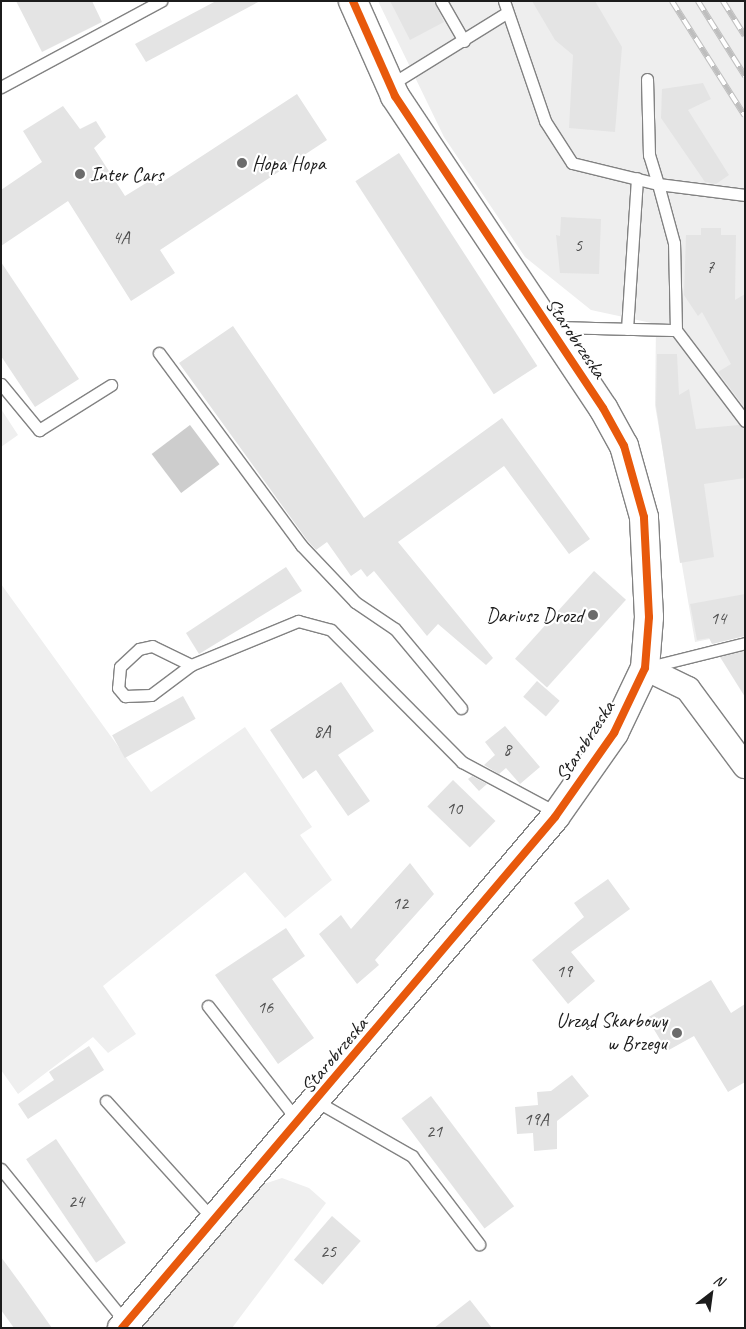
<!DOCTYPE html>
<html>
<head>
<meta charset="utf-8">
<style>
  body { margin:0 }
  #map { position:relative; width:746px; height:1329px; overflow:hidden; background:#fff; font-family:Caveat,sans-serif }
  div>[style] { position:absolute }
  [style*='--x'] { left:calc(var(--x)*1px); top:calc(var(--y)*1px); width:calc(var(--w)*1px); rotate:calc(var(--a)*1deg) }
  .built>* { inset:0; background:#eee }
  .green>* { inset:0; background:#efefef }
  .water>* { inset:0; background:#cdcdcd; transform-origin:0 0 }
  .building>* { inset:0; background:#e4e4e4; transform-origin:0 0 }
  .roads { filter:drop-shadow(1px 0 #828282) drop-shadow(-1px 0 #828282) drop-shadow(0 1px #828282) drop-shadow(0 -1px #828282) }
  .lane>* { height:11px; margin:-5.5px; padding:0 5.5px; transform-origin:5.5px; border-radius:5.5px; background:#fff }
  .street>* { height:24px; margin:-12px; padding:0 12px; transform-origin:12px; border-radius:12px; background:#fff }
  .secondary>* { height:28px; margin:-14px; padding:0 14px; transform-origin:14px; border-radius:14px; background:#fff }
  .rail>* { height:5.5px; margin-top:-2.75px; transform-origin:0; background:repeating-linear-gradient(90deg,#fff 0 11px,#bebebe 0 22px); box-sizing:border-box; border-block:1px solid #bebebe }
  .cycleway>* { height:8px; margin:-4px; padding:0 4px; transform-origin:4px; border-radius:4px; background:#e8590c }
  .dots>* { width:14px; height:14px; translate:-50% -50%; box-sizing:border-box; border:2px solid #fff; border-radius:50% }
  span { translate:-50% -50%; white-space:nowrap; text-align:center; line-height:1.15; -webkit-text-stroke:4.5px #fff; paint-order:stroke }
  .number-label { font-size:18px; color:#4e4e4e }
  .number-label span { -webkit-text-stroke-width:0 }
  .poi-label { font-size:20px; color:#1c1c1c }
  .left { translate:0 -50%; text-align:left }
  .right { translate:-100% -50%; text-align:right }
  .street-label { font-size:20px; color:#1c1c1c }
  .frame { position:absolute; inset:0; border:2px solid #1c1c1c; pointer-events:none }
  .north { position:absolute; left:686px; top:1269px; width:50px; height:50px; -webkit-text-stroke:4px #fff; paint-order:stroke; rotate:30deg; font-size:14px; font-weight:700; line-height:20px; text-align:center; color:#1c1c1c }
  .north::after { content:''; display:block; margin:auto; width:18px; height:22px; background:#1c1c1c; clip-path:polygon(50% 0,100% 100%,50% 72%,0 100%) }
</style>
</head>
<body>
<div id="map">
  <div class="built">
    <div style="clip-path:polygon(378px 1px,745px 1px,745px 632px,695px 642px,655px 405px,656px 324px,591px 310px,525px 257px,444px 137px)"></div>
  </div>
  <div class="green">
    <div style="clip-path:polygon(1px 409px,18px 435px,1px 447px)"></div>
    <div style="clip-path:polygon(1px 584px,151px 792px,245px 727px,312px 827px,300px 835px,332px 880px,285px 918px,245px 872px,103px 986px,136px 1034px,108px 1053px,93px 1037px,18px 1094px,1px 1070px)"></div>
    <div style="clip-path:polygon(282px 1178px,309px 1188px,326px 1203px,232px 1328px,138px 1328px,261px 1185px)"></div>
  </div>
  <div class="water">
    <div style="left:190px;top:425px;width:49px;height:48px;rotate:53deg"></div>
  </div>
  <div class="building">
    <div style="clip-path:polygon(16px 1px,92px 1px,102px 22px,42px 52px)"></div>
    <div style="clip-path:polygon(216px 1px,260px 1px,146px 62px,135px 44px)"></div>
    <div style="clip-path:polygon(390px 1px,434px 1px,444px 22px,410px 40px)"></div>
    <div style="clip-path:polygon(532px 1px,595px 1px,622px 47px,615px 132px,569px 128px,573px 55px,555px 40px)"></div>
    <div style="clip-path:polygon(703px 83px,711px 99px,688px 110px,729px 175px,716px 184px,705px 182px,661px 118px,662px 89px)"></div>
    <div style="clip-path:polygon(297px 94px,327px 140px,160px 250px,175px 273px,131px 301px,68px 201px,1px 246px,1px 190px,42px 162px,23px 131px,63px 106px,80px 129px,96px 121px,106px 137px,94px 148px,125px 196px,151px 180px,156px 186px)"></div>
    <div style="left:399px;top:153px;width:254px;height:52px;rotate:57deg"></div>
    <div style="clip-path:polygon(561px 217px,601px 219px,599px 274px,560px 273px,556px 235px,560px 236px)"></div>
    <div style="clip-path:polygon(701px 228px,721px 228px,721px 235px,736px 235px,735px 300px,745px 294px,745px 408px,718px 372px,731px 364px,702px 312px,698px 316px,684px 295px,686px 235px,701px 235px)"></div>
    <div style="clip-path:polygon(1px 262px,79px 379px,35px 407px,1px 356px)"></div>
    <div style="clip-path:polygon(233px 326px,364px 518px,502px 418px,590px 539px,569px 554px,504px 466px,398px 542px,493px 658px,486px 665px,438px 624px,427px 636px,374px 571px,367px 577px,361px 569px,351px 576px,327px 542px,316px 550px,307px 540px,179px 363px)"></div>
    <div style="clip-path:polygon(657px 354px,677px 354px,679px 395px,689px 389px,696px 429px,739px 425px,745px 428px,745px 478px,704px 484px,714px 557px,680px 563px,656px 406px)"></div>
    <div style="clip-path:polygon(286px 567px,302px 591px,199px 654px,186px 633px)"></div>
    <div style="left:594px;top:571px;width:43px;height:118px;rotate:42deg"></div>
    <div style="clip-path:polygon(745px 594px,745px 636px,712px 644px,709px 638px,697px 640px,690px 604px)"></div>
    <div style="clip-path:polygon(745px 651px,745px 697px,720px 657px)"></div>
    <div style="left:537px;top:681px;width:30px;height:21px;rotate:41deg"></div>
    <div style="clip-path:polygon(341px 682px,374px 731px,338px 755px,370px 801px,348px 816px,316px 770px,303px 779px,270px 730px)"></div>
    <div style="left:183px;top:696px;width:26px;height:81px;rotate:61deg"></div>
    <div style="clip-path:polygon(505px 726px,540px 767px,520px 784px,506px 768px,499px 774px,484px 765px,495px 755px,485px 742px)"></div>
    <div style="clip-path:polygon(472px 776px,487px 784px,479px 791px,468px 779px)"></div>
    <div style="left:453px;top:780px;width:59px;height:37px;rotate:44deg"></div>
    <div style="clip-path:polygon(410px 863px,434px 894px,375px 960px,379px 965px,357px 984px,319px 934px,341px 915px,351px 929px)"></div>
    <div style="clip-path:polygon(608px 879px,630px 909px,571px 952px,595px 981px,568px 1004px,532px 960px,584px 917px,574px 903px)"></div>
    <div style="clip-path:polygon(286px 928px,305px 956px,272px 979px,314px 1038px,278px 1064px,215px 975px)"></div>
    <div style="clip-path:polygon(711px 980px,731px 1013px,745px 1004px,745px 1082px,728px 1092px,694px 1036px,667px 1051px,647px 1018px)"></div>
    <div style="clip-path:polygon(89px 1046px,104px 1070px,28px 1119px,18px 1104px,54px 1080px,49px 1072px)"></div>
    <div style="clip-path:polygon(572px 1075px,589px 1096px,557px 1121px,557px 1149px,534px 1151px,533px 1133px,517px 1134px,515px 1107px,538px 1105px,537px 1092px,551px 1091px)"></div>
    <div style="left:431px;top:1096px;width:138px;height:37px;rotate:53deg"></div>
    <div style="left:56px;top:1139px;width:125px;height:36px;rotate:56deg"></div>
    <div style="left:332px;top:1216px;width:38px;height:58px;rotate:41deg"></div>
    <div style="clip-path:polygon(1px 1257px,23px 1287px,52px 1328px,14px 1328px,1px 1310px)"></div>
    <div style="clip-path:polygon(470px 1300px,492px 1328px,434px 1328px)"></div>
  </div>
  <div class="roads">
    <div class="lane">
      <div style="--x:441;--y:1;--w:46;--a:60.1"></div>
      <div style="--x:504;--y:1;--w:127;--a:71.1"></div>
      <div style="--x:545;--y:121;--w:50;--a:57.3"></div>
      <div style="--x:572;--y:163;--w:89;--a:13.7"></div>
      <div style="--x:658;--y:184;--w:30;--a:-107"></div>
      <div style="--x:649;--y:155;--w:76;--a:-91.5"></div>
      <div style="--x:390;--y:85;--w:137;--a:-31.8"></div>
      <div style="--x:1;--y:87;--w:182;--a:-28.3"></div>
      <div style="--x:552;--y:327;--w:124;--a:1.4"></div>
      <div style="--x:676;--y:330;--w:87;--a:-91.3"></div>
      <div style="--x:674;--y:243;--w:61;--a:-105.2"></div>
      <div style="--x:658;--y:184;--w:88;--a:7.2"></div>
      <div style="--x:627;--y:329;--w:151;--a:-86.2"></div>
      <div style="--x:676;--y:330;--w:114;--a:52.8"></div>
      <div style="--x:159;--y:353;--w:239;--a:53.5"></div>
      <div style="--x:301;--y:545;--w:79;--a:46.5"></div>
      <div style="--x:355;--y:602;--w:48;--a:34"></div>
      <div style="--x:395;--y:629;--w:103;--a:50.1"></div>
      <div style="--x:1;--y:384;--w:60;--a:50.4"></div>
      <div style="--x:39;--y:430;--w:85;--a:-32"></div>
      <div style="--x:191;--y:665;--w:43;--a:-154"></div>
      <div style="--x:152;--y:646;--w:13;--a:167"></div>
      <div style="--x:139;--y:649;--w:26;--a:137"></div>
      <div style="--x:120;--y:667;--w:21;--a:95"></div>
      <div style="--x:118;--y:688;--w:11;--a:49"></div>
      <div style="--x:125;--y:696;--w:26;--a:-2"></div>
      <div style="--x:151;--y:695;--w:50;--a:-36.9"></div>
      <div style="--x:191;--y:665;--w:116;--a:-22.4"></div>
      <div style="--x:298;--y:621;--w:34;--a:15"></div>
      <div style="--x:331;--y:630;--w:186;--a:45.2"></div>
      <div style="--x:462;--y:762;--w:108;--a:28.2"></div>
      <div style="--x:649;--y:667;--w:99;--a:-14"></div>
      <div style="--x:208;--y:1006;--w:145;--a:52"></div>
      <div style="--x:106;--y:1101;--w:161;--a:47.8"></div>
      <div style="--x:316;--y:1101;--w:111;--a:29.8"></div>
      <div style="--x:412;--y:1156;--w:111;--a:52.7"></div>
      <div style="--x:1;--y:1169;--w:198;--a:50.9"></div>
    </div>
    <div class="street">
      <div style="--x:645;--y:668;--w:48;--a:26"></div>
      <div style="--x:688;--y:689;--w:96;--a:53.5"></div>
    </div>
    <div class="secondary">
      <div style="--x:122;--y:1328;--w:670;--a:-49.72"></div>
      <div style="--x:555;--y:817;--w:103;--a:-54.9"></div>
      <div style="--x:614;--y:733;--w:72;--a:-64.5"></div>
      <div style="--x:645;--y:668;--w:51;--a:-85.5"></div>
      <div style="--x:649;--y:617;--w:100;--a:-92.9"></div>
      <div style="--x:644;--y:517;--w:74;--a:-105.7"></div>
      <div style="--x:624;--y:446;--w:43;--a:-118.9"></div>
      <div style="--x:603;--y:408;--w:375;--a:-123.7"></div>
      <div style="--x:395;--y:96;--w:104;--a:-113.9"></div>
    </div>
  </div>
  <div class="rail">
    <div style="--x:672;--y:1;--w:136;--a:57.6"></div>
    <div style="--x:698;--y:1;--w:89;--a:57.9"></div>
    <div style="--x:723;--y:1;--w:41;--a:57.8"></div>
  </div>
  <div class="cycleway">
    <div style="--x:122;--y:1328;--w:670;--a:-49.72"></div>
    <div style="--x:555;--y:817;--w:103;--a:-54.9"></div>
    <div style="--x:614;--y:733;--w:72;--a:-64.5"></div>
    <div style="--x:645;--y:668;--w:51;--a:-85.5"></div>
    <div style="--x:649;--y:617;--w:100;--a:-92.9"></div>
    <div style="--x:644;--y:517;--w:74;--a:-105.7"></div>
    <div style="--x:624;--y:446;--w:43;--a:-118.9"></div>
    <div style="--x:603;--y:408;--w:375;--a:-123.7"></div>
    <div style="--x:395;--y:96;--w:104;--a:-113.9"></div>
  </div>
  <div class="dots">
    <div style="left:242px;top:163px;background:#6b6b6b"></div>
    <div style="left:80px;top:174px;background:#6b6b6b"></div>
    <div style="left:593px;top:615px;background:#6b6b6b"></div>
    <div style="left:677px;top:1033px;background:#6b6b6b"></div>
  </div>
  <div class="number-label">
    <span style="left:121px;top:237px">4A</span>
    <span style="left:578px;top:245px">5</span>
    <span style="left:710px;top:267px">7</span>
    <span style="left:718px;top:618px">14</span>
    <span style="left:322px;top:731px">8A</span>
    <span style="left:507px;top:749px">8</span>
    <span style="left:454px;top:808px">10</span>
    <span style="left:400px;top:903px">12</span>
    <span style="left:564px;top:971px">19</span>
    <span style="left:265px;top:1007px">16</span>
    <span style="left:536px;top:1119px">19A</span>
    <span style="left:434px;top:1131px">21</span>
    <span style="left:76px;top:1201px">24</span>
    <span style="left:328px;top:1251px">25</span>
  </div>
  <div class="poi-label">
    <span class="left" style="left:252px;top:163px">Hopa Hopa</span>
    <span class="left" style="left:90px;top:174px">Inter Cars</span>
    <span class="right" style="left:583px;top:615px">Dariusz Drozd</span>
    <span class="right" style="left:667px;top:1032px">Urząd Skarbowy<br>w Brzegu</span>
  </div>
  <div class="street-label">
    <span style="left:576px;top:338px;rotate:56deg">Starobrzeska</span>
    <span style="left:585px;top:741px;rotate:-57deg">Starobrzeska</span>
    <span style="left:334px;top:1055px;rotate:-50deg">Starobrzeska</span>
  </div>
  <div class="frame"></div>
  <div class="north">N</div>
</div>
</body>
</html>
